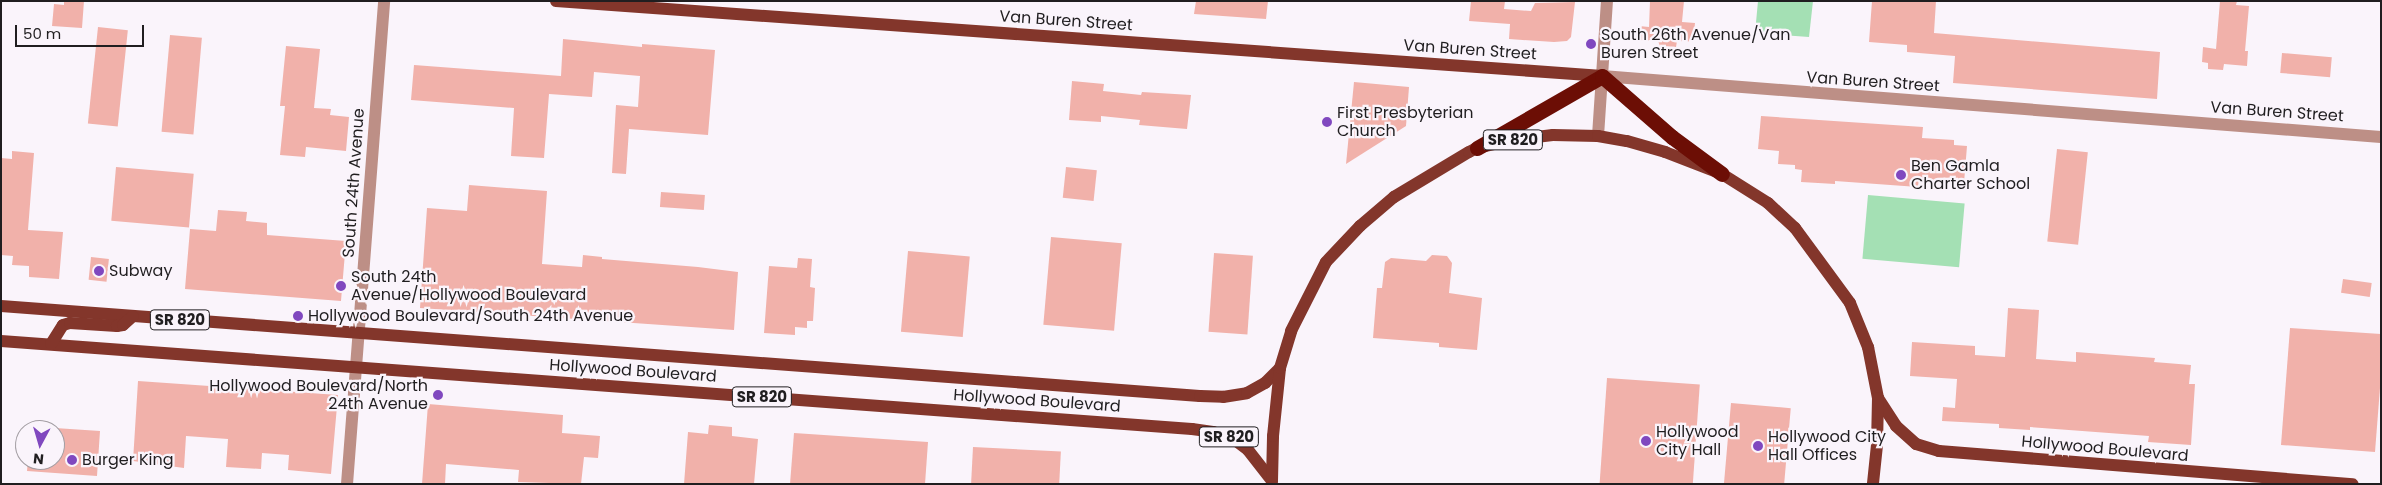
<!DOCTYPE html>
<html>
<head>
<meta charset="utf-8">
<style>
  body { margin:0 }
  #map { position:relative; width:2382px; height:485px; overflow:hidden; background:#faf4fb; font-family:Poppins,sans-serif }
  div>[style] { position:absolute }
  [style*='--x'] { left:calc(var(--x)*1px); top:calc(var(--y)*1px); width:calc(var(--w)*1px); rotate:calc(var(--a)*1deg) }
  .green>* { inset:0; background:#a4e0b4; transform-origin:0 0 }
  .building>* { inset:0; background:#f1b1aa; transform-origin:0 0 }
  .minor>* { height:12px; margin:-6px; padding:0 6px; transform-origin:6px; border-radius:6px; background:#bd8f86 }
  .major>* { height:12px; margin:-6px; padding:0 6px; transform-origin:6px; border-radius:6px; background:#83362b }
  .highway>* { height:15px; margin:-7.5px; padding:0 7.5px; transform-origin:7.5px; border-radius:7.5px; background:#6c0e05 }
  .dots>* { width:14px; height:14px; translate:-50% -50%; box-sizing:border-box; border:2px solid #faf4fb; border-radius:50% }
  span { translate:-50% -50%; white-space:nowrap; text-align:center; line-height:1.15; -webkit-text-stroke:4.5px #faf4fb; paint-order:stroke }
  .shield-label span { padding:1px 4px; background:#faf4fb; border:1px solid; border-radius:4px; -webkit-text-stroke-width:0 }
  .shield-label { font-size:15px; color:#201e20; font-weight:700 }
  .street-label { font-size:16px; color:#201e20 }
  .poi-label { font-size:16px; color:#201e20 }
  .left { translate:0 -50%; text-align:left }
  .right { translate:-100% -50%; text-align:right }
  .frame { position:absolute; inset:0; border:2px solid #201e20; pointer-events:none }
  .north { position:absolute; left:15px; top:420px; width:50px; height:50px; box-sizing:border-box; background:#faf4fb; border:1px solid #a39ea3; border-radius:50%; rotate:186deg; font-size:14px; font-weight:700; line-height:20px; text-align:center; color:#201e20 }
  .north::after { content:''; display:block; margin:auto; width:18px; height:22px; background:#8048bf; clip-path:polygon(50% 0,100% 100%,50% 72%,0 100%) }
  .scale { position:absolute; left:15px; top:25px; width:129px; height:22px; box-sizing:border-box; border:2px solid #201e20; border-top:0; padding-left:6px; font-size:15px; line-height:18px; white-space:nowrap; color:#201e20; -webkit-text-stroke:4px #faf4fb; paint-order:stroke }
</style>
</head>
<body>
<div id="map">
  <div class="green">
    <div style="clip-path:polygon(1758px 1px,1813px 1px,1809px 37px,1755px 33px)"></div>
    <div style="left:1868px;top:195px;width:97px;height:64px;rotate:5deg"></div>
  </div>
  <div class="building">
    <div style="clip-path:polygon(64px 1px,84px 1px,82px 28px,52px 26px,54px 4px,64px 5px)"></div>
    <div style="clip-path:polygon(1196px 1px,1268px 1px,1266px 19px,1194px 14px)"></div>
    <div style="clip-path:polygon(1471px 1px,1505px 1px,1504px 9px,1531px 11px,1535px 3px,1575px 2px,1571px 37px,1567px 41px,1554px 42px,1509px 39px,1510px 24px,1469px 21px)"></div>
    <div style="clip-path:polygon(1650px 1px,1684px 1px,1682px 22px,1695px 23px,1693px 42px,1677px 41px,1676px 47px,1660px 46px,1658px 41px,1638px 40px,1639px 26px,1649px 27px)"></div>
    <div style="clip-path:polygon(1872px 1px,1936px 1px,1934px 33px,2160px 52px,2157px 99px,1953px 83px,1955px 56px,1907px 52px,1907px 45px,1869px 42px)"></div>
    <div style="clip-path:polygon(2220px 1px,2237px 1px,2236px 5px,2249px 6px,2245px 51px,2248px 51px,2247px 66px,2224px 64px,2223px 70px,2208px 69px,2208px 63px,2202px 62px,2203px 47px,2216px 49px)"></div>
    <div style="left:98px;top:27px;width:30px;height:97px;rotate:6deg"></div>
    <div style="left:170px;top:35px;width:32px;height:97px;rotate:5deg"></div>
    <div style="clip-path:polygon(563px 39px,642px 47px,642px 44px,715px 50px,708px 135px,629px 129px,626px 174px,612px 173px,616px 105px,638px 107px,640px 76px,594px 72px,592px 97px,549px 94px,544px 158px,511px 156px,514px 108px,411px 100px,414px 65px,561px 76px)"></div>
    <div style="clip-path:polygon(286px 46px,320px 49px,314px 108px,331px 109px,330px 115px,349px 117px,346px 151px,306px 147px,305px 157px,280px 155px,285px 106px,280px 106px)"></div>
    <div style="left:2282px;top:53px;width:50px;height:20px;rotate:5deg"></div>
    <div style="clip-path:polygon(1072px 81px,1104px 84px,1103px 91px,1141px 95px,1142px 92px,1191px 95px,1187px 129px,1139px 125px,1140px 120px,1101px 116px,1101px 122px,1069px 120px)"></div>
    <div style="clip-path:polygon(1354px 82px,1409px 87px,1406px 126px,1346px 164px)"></div>
    <div style="clip-path:polygon(1761px 116px,1923px 127px,1922px 138px,1954px 140px,1954px 145px,1967px 146px,1964px 183px,1919px 178px,1918px 187px,1835px 181px,1835px 184px,1801px 182px,1802px 170px,1795px 169px,1795px 165px,1778px 164px,1779px 151px,1758px 149px)"></div>
    <div style="left:2057px;top:149px;width:31px;height:93px;rotate:6deg"></div>
    <div style="clip-path:polygon(12px 151px,34px 153px,28px 230px,63px 232px,59px 279px,29px 277px,29px 266px,12px 265px,13px 256px,1px 255px,1px 158px,12px 159px)"></div>
    <div style="left:116px;top:167px;width:78px;height:54px;rotate:5deg"></div>
    <div style="left:1066px;top:167px;width:31px;height:31px;rotate:6deg"></div>
    <div style="clip-path:polygon(469px 185px,547px 191px,542px 264px,582px 267px,583px 255px,602px 257px,602px 259px,698px 267px,738px 272px,734px 330px,420px 308px,427px 208px,467px 211px)"></div>
    <div style="left:661px;top:192px;width:44px;height:15px;rotate:4deg"></div>
    <div style="clip-path:polygon(218px 210px,247px 212px,246px 221px,267px 223px,267px 235px,346px 241px,341px 301px,185px 289px,190px 229px,216px 231px)"></div>
    <div style="left:1051px;top:237px;width:71px;height:88px;rotate:5deg"></div>
    <div style="left:908px;top:251px;width:62px;height:81px;rotate:5deg"></div>
    <div style="left:1214px;top:253px;width:39px;height:79px;rotate:4deg"></div>
    <div style="clip-path:polygon(1432px 255px,1447px 256px,1452px 263px,1449px 293px,1482px 298px,1477px 350px,1439px 347px,1439px 343px,1373px 338px,1377px 288px,1382px 288px,1385px 262px,1391px 258px,1426px 261px)"></div>
    <div style="left:91px;top:257px;width:18px;height:23px;rotate:6deg"></div>
    <div style="clip-path:polygon(798px 258px,812px 259px,810px 287px,815px 288px,813px 321px,807px 321px,807px 328px,795px 327px,795px 335px,764px 333px,769px 266px,797px 268px)"></div>
    <div style="left:2343px;top:279px;width:29px;height:14px;rotate:8deg"></div>
    <div style="clip-path:polygon(2008px 308px,2039px 310px,2036px 359px,2076px 362px,2076px 352px,2155px 358px,2154px 362px,2191px 365px,2189px 384px,2195px 384px,2191px 445px,2148px 442px,2149px 436px,2030px 427px,2030px 430px,1999px 428px,1999px 424px,1942px 421px,1943px 407px,1955px 408px,1957px 379px,1910px 376px,1912px 342px,1975px 346px,1975px 355px,2005px 357px)"></div>
    <div style="clip-path:polygon(2290px 328px,2381px 334px,2381px 375px,2375px 452px,2281px 445px)"></div>
    <div style="left:1607px;top:378px;width:93px;height:106px;rotate:4deg"></div>
    <div style="clip-path:polygon(138px 381px,338px 395px,331px 474px,288px 470px,289px 455px,262px 453px,261px 469px,226px 467px,228px 439px,186px 436px,184px 468px,133px 461px)"></div>
    <div style="left:1731px;top:403px;width:60px;height:81px;rotate:5deg"></div>
    <div style="clip-path:polygon(428px 404px,563px 415px,562px 433px,600px 436px,598px 458px,584px 457px,581px 484px,518px 482px,519px 470px,446px 464px,445px 484px,422px 484px)"></div>
    <div style="clip-path:polygon(709px 425px,732px 427px,732px 436px,758px 439px,754px 484px,684px 484px,688px 432px,708px 434px)"></div>
    <div style="clip-path:polygon(55px 428px,100px 431px,97px 476px,27px 471px,28px 460px,55px 460px)"></div>
    <div style="clip-path:polygon(794px 433px,928px 442px,925px 484px,790px 484px)"></div>
    <div style="left:973px;top:447px;width:88px;height:37px;rotate:3deg"></div>
  </div>
  <div class="minor">
    <div style="--x:1602;--y:76;--w:781;--a:4.48"></div>
    <div style="--x:1598;--y:136;--w:135;--a:-86.2"></div>
    <div style="--x:347;--y:484;--w:484;--a:-85.6"></div>
  </div>
  <div class="major">
    <div style="--x:556;--y:1;--w:1049;--a:4.1"></div>
    <div style="--x:1;--y:306;--w:1202;--a:4.29"></div>
    <div style="--x:1200;--y:396;--w:23;--a:2"></div>
    <div style="--x:1223;--y:397;--w:24;--a:-9"></div>
    <div style="--x:1247;--y:393;--w:21;--a:-29"></div>
    <div style="--x:1265;--y:383;--w:21;--a:-45"></div>
    <div style="--x:1;--y:341;--w:1194;--a:4.23"></div>
    <div style="--x:1192;--y:429;--w:21;--a:8"></div>
    <div style="--x:1213;--y:432;--w:19;--a:16"></div>
    <div style="--x:1231;--y:437;--w:21;--a:37"></div>
    <div style="--x:1248;--y:450;--w:39;--a:52"></div>
    <div style="--x:51;--y:344;--w:22;--a:-58"></div>
    <div style="--x:63;--y:325;--w:7;--a:-16"></div>
    <div style="--x:70;--y:323;--w:47;--a:3.7"></div>
    <div style="--x:117;--y:326;--w:6;--a:-9"></div>
    <div style="--x:123;--y:325;--w:13;--a:-42"></div>
    <div style="--x:1878;--y:398;--w:33;--a:57"></div>
    <div style="--x:1896;--y:426;--w:27;--a:42"></div>
    <div style="--x:1916;--y:444;--w:24;--a:17"></div>
    <div style="--x:1939;--y:451;--w:415;--a:4.6"></div>
    <div style="--x:1272;--y:481;--w:45;--a:-88.7"></div>
    <div style="--x:1273;--y:436;--w:68;--a:-84.1"></div>
    <div style="--x:1280;--y:368;--w:39;--a:-73"></div>
    <div style="--x:1291;--y:331;--w:77;--a:-63.1"></div>
    <div style="--x:1326;--y:262;--w:50;--a:-46.6"></div>
    <div style="--x:1360;--y:226;--w:45;--a:-40.5"></div>
    <div style="--x:1394;--y:197;--w:87;--a:-31"></div>
    <div style="--x:1469;--y:152;--w:9;--a:-27"></div>
    <div style="--x:1477;--y:148;--w:35;--a:-13"></div>
    <div style="--x:1511;--y:140;--w:42;--a:-6.8"></div>
    <div style="--x:1553;--y:135;--w:45;--a:1.3"></div>
    <div style="--x:1598;--y:136;--w:29;--a:10"></div>
    <div style="--x:1627;--y:141;--w:40;--a:16"></div>
    <div style="--x:1665;--y:152;--w:61;--a:21.1"></div>
    <div style="--x:1722;--y:174;--w:54;--a:32.2"></div>
    <div style="--x:1768;--y:203;--w:37;--a:43"></div>
    <div style="--x:1795;--y:228;--w:93;--a:53.7"></div>
    <div style="--x:1850;--y:303;--w:48;--a:67.8"></div>
    <div style="--x:1868;--y:347;--w:52;--a:78.9"></div>
    <div style="--x:1878;--y:398;--w:47;--a:91.2"></div>
    <div style="--x:1877;--y:445;--w:39;--a:96"></div>
  </div>
  <div class="highway">
    <div style="--x:1477;--y:148;--w:144;--a:-29.9"></div>
    <div style="--x:1602;--y:76;--w:93;--a:41.1"></div>
    <div style="--x:1672;--y:137;--w:62;--a:36.5"></div>
  </div>
  <div class="dots">
    <div style="left:1591px;top:44px;background:#8048bf"></div>
    <div style="left:1327px;top:122px;background:#8048bf"></div>
    <div style="left:1901px;top:175px;background:#8048bf"></div>
    <div style="left:99px;top:271px;background:#8048bf"></div>
    <div style="left:341px;top:286px;background:#8048bf"></div>
    <div style="left:298px;top:316px;background:#8048bf"></div>
    <div style="left:438px;top:395px;background:#8048bf"></div>
    <div style="left:1646px;top:441px;background:#8048bf"></div>
    <div style="left:1758px;top:446px;background:#8048bf"></div>
    <div style="left:72px;top:460px;background:#8048bf"></div>
  </div>
  <div class="shield-label">
    <span style="left:1513px;top:140px">SR 820</span>
    <span style="left:180px;top:320px">SR 820</span>
    <span style="left:762px;top:397px">SR 820</span>
    <span style="left:1229px;top:437px">SR 820</span>
  </div>
  <div class="street-label">
    <span style="left:1066px;top:21px;rotate:4deg">Van Buren Street</span>
    <span style="left:1470px;top:50px;rotate:4deg">Van Buren Street</span>
    <span style="left:1873px;top:82px;rotate:4deg">Van Buren Street</span>
    <span style="left:2277px;top:112px;rotate:4deg">Van Buren Street</span>
    <span style="left:354px;top:183px;rotate:-86deg">South 24th Avenue</span>
    <span style="left:633px;top:371px;rotate:4deg">Hollywood Boulevard</span>
    <span style="left:1037px;top:401px;rotate:4deg">Hollywood Boulevard</span>
    <span style="left:2105px;top:449px;rotate:5deg">Hollywood Boulevard</span>
  </div>
  <div class="poi-label">
    <span class="left" style="left:1601px;top:44px">South 26th Avenue/Van<br>Buren Street</span>
    <span class="left" style="left:1337px;top:122px">First Presbyterian<br>Church</span>
    <span class="left" style="left:1911px;top:175px">Ben Gamla<br>Charter School</span>
    <span class="left" style="left:109px;top:271px">Subway</span>
    <span class="left" style="left:351px;top:286px">South 24th<br>Avenue/Hollywood Boulevard</span>
    <span class="left" style="left:308px;top:316px">Hollywood Boulevard/South 24th Avenue</span>
    <span class="right" style="left:428px;top:395px">Hollywood Boulevard/North<br>24th Avenue</span>
    <span class="left" style="left:1656px;top:441px">Hollywood<br>City Hall</span>
    <span class="left" style="left:1768px;top:446px">Hollywood City<br>Hall Offices</span>
    <span class="left" style="left:82px;top:460px">Burger King</span>
  </div>
  <div class="frame"></div>
  <div class="north">N</div>
  <div class="scale">50 m</div>
</div>
</body>
</html>
